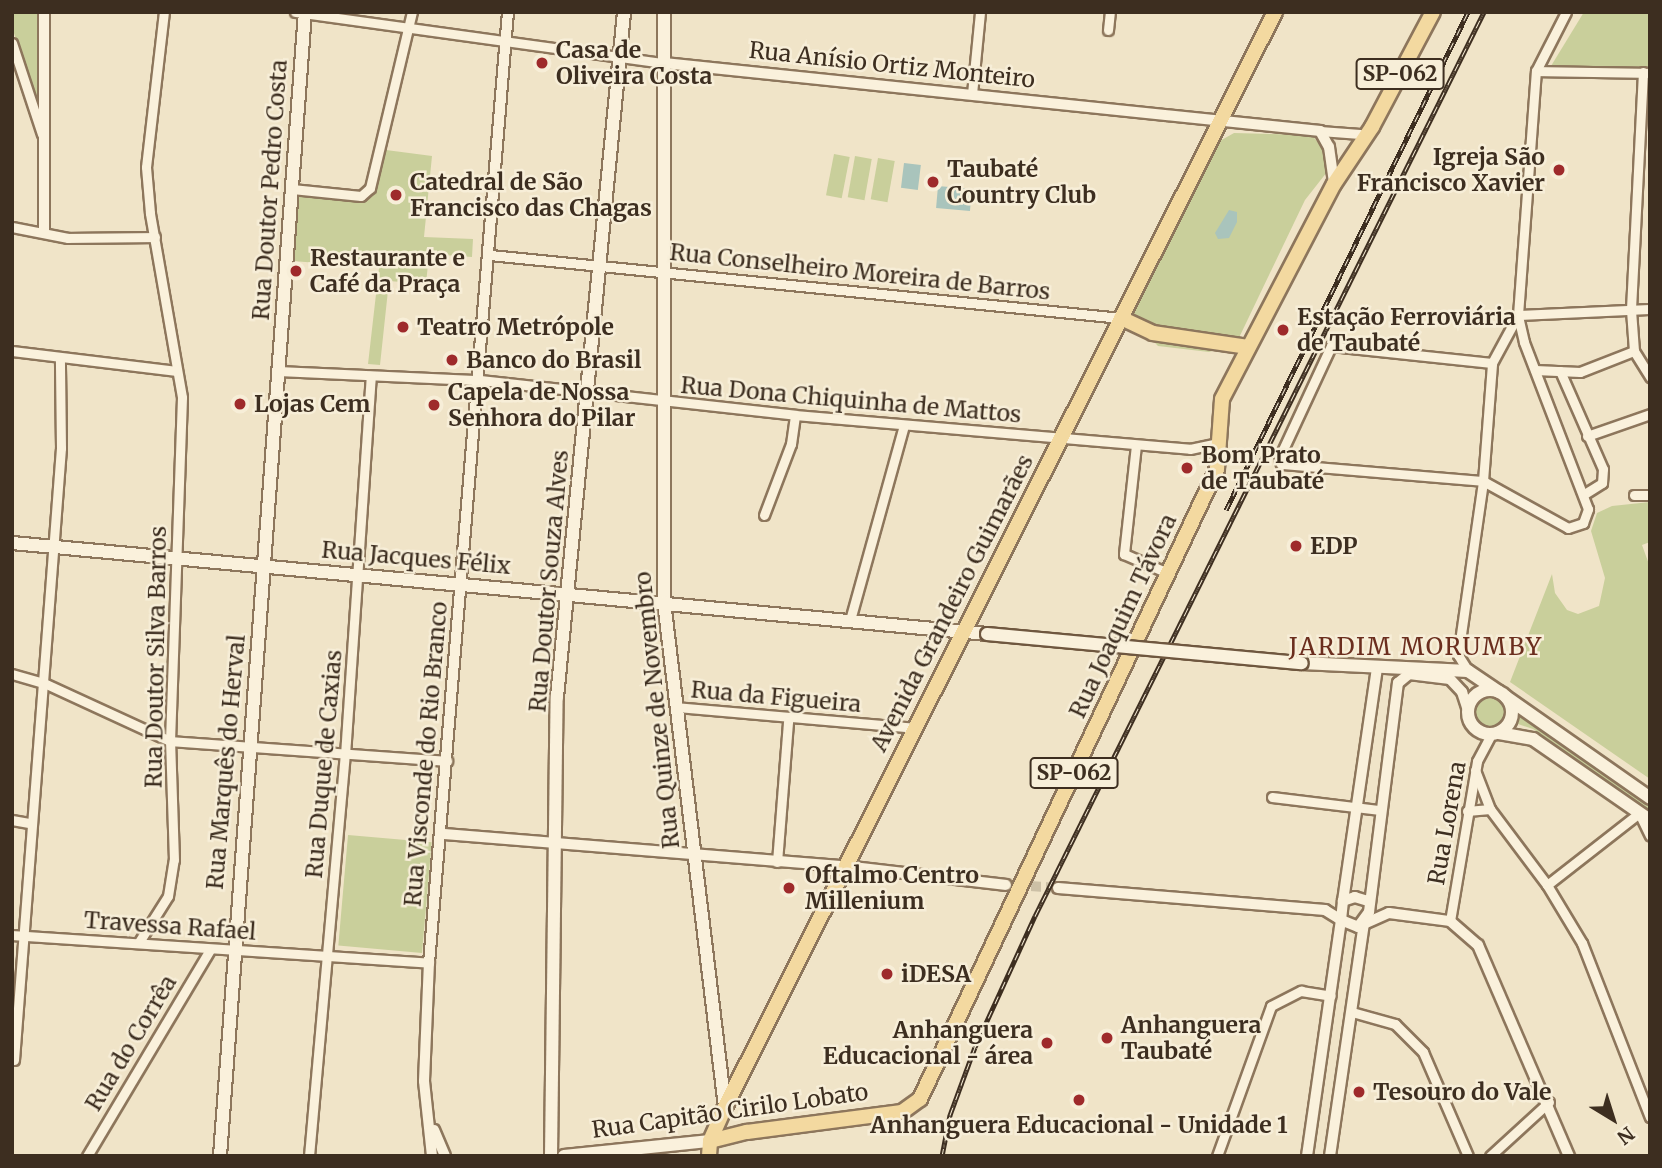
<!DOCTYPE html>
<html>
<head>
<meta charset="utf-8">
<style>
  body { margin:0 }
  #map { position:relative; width:1662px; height:1168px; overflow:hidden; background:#f0e4c8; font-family:Merriweather,serif }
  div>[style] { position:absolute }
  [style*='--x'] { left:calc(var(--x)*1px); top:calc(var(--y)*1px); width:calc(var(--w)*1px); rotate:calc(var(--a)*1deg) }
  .green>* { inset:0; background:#c9cf9b; transform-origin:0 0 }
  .round { border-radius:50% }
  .water>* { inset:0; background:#a9c4bc; transform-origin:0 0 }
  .tertiary-tunnel>* { height:10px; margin-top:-5px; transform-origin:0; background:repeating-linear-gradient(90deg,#ccc0a6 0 10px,transparent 0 15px) }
  .roads { filter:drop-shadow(2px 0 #8d765c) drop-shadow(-2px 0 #8d765c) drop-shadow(0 2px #8d765c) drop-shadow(0 -2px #8d765c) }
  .minor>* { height:9px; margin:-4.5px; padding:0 4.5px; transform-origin:4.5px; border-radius:4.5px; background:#faf1dc }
  .tertiary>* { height:10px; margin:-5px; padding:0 5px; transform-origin:5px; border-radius:5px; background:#faf1dc }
  .secondary>* { height:12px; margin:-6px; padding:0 6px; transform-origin:6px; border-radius:6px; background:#faf1dc }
  .secondary>.ring { margin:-6px; padding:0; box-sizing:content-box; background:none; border:12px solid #faf1dc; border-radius:50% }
  .primary>* { height:14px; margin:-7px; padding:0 7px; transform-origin:7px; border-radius:7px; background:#f3d9a0 }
  .rail>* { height:5px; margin-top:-2.5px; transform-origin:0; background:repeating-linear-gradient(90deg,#f7eed8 0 8px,#3d2e20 0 16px); box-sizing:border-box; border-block:2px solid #3d2e20 }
  .bridges { filter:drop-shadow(2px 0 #6f573f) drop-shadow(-2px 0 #6f573f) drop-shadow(0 2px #6f573f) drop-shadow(0 -2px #6f573f) }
  .secondary-bridge>* { height:12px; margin:-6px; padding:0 6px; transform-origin:6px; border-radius:6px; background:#faf1dc }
  .dots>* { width:19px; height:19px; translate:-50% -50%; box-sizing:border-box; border:4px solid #f7eed8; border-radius:50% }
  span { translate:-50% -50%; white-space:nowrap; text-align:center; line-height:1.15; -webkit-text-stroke:5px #f7eed8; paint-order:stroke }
  .shield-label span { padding:2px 5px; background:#f7eed8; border:2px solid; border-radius:5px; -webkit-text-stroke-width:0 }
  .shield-label { font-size:21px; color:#3d2e20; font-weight:700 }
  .poi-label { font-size:23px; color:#3d2e20; font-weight:700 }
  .left { translate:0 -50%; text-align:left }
  .right { translate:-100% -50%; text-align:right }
  .street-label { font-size:23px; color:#3d2e20 }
  .neighbourhood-label { font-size:24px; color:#6b2e1e; letter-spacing:2px }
  .frame { position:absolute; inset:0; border:14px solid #3d2e20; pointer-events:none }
  .north { position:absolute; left:1578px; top:1084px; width:70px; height:70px; -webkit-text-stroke:5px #f7eed8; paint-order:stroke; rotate:142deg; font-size:19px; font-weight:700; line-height:28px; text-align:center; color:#3d2e20 }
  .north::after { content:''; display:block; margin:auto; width:24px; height:32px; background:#3d2e20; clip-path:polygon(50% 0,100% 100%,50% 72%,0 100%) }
</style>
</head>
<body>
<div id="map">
  <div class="green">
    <div style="clip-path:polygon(12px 12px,37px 12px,37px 105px,12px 27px)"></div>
    <div style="clip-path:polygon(1584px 12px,1650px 12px,1650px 69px,1551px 66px)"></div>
    <div style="clip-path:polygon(1234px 133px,1312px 135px,1327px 154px,1327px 172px,1305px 200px,1236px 344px,1209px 352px,1158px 346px,1128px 315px,1202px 168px,1218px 142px)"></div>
    <div style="clip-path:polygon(386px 150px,432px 156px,424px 237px,473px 239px,472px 257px,429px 254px,426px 284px,389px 281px,380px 365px,368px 364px,379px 268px,293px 261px,293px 235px,298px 192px,372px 193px)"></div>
    <div style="left:834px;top:154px;width:16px;height:42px;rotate:11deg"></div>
    <div style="left:855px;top:156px;width:17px;height:42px;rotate:10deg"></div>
    <div style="left:878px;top:158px;width:17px;height:42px;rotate:10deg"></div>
    <div style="clip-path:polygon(1650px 502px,1650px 542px,1642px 545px,1650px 567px,1650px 779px,1510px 682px,1552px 574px,1555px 593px,1567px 610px,1578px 614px,1599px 606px,1605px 578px,1591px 531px,1597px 513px,1612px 506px)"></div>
    <div class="round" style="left:1470px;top:693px;width:40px;height:40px"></div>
    <div style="clip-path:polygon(1520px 711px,1650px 805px,1650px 811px,1533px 729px,1518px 724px)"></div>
    <div style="left:348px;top:835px;width:84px;height:111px;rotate:5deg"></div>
  </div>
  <div class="water">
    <div style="left:904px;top:163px;width:17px;height:25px;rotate:7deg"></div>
    <div style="left:938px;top:186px;width:34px;height:22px;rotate:5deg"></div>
    <div style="clip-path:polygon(1229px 210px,1237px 212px,1237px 222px,1229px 238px,1218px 239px,1215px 233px)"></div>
  </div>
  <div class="tertiary-tunnel">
    <div style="--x:1016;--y:885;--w:42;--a:4.1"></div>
  </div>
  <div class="roads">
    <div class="minor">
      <div style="--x:295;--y:12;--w:373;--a:7.9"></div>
      <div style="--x:1108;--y:30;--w:18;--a:-84"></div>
      <div style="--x:12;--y:43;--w:96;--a:71.8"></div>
      <div style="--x:1536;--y:71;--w:114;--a:1"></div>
      <div style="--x:1643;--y:72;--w:238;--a:92.9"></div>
      <div style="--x:1631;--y:310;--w:41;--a:85.8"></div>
      <div style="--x:1634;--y:351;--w:31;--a:58"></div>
      <div style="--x:972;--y:94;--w:82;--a:-84.4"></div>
      <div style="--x:1320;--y:131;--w:40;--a:4.3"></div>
      <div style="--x:292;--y:189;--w:69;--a:5.8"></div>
      <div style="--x:361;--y:196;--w:12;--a:-42"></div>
      <div style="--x:370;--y:188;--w:181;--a:-76.6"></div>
      <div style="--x:12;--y:227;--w:57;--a:11.1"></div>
      <div style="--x:68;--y:238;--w:87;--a:-0.7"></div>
      <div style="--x:490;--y:255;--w:634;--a:5.7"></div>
      <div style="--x:1518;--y:315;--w:132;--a:-2.6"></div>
      <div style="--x:12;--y:351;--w:166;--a:6.9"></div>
      <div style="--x:1492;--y:363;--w:162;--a:-174"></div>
      <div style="--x:1331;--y:346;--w:123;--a:114.9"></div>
      <div style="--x:1279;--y:458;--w:6;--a:72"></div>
      <div style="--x:1281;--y:464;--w:203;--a:4.8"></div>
      <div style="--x:1483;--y:481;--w:97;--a:28.9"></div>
      <div style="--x:1568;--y:528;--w:16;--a:-18"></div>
      <div style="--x:1583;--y:523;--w:15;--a:-70"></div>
      <div style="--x:1588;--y:509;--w:179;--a:-111"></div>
      <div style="--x:1524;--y:342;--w:28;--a:-103"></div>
      <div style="--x:1518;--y:315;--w:245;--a:-85.8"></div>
      <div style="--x:1536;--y:71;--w:66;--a:-63"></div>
      <div style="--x:1535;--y:370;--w:45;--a:2.5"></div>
      <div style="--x:1580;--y:372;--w:58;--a:-21.3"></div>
      <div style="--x:278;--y:371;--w:202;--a:2.6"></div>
      <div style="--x:480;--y:380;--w:317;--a:6.3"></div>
      <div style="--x:795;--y:415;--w:396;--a:4.9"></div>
      <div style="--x:1190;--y:449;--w:29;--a:-12"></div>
      <div style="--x:1560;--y:371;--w:107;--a:66.3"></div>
      <div style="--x:1603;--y:469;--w:14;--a:94"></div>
      <div style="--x:1602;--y:483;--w:22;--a:148"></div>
      <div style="--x:1587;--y:436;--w:67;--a:-19.2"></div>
      <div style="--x:1136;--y:445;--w:110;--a:96.3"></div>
      <div style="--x:1124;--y:554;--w:48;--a:23.4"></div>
      <div style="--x:1634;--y:495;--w:16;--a:0"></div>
      <div style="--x:764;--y:515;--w:76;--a:-69.2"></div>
      <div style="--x:791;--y:444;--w:29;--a:-82"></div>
      <div style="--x:850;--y:620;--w:202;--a:-74.5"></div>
      <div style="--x:1468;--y:671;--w:19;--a:-122"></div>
      <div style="--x:1458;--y:655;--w:176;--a:-81.8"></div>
      <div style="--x:1483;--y:481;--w:118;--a:-85.6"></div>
      <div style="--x:1492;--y:363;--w:55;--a:-61.6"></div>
      <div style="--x:12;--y:674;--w:33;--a:16"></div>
      <div style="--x:44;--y:683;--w:139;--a:24.7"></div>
      <div style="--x:170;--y:741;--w:278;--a:4.1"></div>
      <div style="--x:676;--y:707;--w:240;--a:5"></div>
      <div style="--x:1475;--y:770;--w:42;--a:69"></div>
      <div style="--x:1490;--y:809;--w:95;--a:53.1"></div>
      <div style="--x:1547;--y:885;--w:68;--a:58.9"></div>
      <div style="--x:1582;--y:943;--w:187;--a:68.7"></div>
      <div style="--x:1272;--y:797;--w:109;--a:6.9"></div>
      <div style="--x:1467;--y:811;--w:23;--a:-5"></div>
      <div style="--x:12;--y:820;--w:17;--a:10"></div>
      <div style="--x:777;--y:862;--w:141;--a:-85.5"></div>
      <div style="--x:1547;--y:885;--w:117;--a:-38"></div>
      <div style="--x:1639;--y:813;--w:25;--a:64"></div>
      <div style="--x:1450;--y:921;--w:162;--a:-80.4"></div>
      <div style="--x:1477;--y:761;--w:30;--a:-62"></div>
      <div style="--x:12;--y:935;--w:418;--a:3.8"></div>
      <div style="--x:139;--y:942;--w:54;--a:-57.8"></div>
      <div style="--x:168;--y:896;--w:36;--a:-81"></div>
      <div style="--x:174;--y:860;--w:119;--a:-91.9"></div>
      <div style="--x:170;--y:741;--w:344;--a:-88"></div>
      <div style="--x:182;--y:397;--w:187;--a:-99.9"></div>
      <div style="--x:150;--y:213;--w:46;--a:-95"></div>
      <div style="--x:146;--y:167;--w:156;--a:-83.4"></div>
      <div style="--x:1352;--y:1012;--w:45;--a:15.6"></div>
      <div style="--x:1395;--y:1024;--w:40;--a:45"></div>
      <div style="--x:1423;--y:1052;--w:113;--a:66.6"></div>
      <div style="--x:14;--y:1060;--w:614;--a:-85.61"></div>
      <div style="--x:61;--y:448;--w:88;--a:-90.7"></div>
      <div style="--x:87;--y:1156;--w:239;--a:-59.2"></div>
      <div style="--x:309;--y:1156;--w:403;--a:-84.9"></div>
      <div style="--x:345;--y:755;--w:380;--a:-86.1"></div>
      <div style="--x:1217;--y:1156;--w:159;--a:-70.2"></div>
      <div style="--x:1271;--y:1006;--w:34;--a:-27"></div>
      <div style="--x:1301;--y:991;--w:30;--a:9"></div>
      <div style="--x:1490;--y:1156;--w:80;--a:-42.5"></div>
    </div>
    <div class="tertiary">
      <div style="--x:664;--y:63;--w:660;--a:5.92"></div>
      <div style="--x:1320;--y:131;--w:18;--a:61"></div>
      <div style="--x:1329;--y:147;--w:37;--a:82"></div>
      <div style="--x:44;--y:232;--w:220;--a:-90"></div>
      <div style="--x:443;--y:834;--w:403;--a:4.6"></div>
      <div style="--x:845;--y:866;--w:162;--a:6.7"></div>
      <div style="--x:1058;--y:888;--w:268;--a:4.7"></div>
      <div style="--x:1325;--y:910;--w:19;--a:32"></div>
      <div style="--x:1341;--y:920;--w:238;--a:98.2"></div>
      <div style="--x:1343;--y:901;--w:236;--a:-81.7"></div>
      <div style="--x:1368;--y:901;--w:14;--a:-163"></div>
      <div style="--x:1355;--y:897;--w:13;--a:162"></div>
      <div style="--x:1343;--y:901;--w:19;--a:96"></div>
      <div style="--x:1341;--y:920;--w:18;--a:22"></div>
      <div style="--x:1358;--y:927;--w:19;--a:-54"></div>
      <div style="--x:1369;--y:912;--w:231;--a:-82.8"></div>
      <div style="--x:1398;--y:683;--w:14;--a:-39"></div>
      <div style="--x:1409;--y:674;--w:41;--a:7"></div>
      <div style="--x:1450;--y:679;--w:18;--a:47"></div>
      <div style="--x:1462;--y:692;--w:19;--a:72"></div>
      <div style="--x:434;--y:1130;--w:28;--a:67"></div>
      <div style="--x:432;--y:1156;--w:75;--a:-96.1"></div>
      <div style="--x:424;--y:1081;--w:118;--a:-87.6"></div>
      <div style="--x:429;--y:963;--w:954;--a:-85.25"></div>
      <div style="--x:1330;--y:1156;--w:234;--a:-81.7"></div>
      <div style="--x:1364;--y:924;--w:27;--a:-24"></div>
      <div style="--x:1389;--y:913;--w:62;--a:7.5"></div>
      <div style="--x:1450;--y:921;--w:37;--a:41"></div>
      <div style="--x:1478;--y:945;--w:230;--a:66.7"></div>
    </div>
    <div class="secondary">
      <div style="--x:664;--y:12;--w:590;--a:90"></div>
      <div style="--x:664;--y:602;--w:509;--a:83.11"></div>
      <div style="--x:12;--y:543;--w:979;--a:5.33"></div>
      <div style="--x:1302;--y:663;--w:166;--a:2.8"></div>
      <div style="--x:1468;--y:671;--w:37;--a:34"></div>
      <div class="ring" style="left:1468px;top:690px;width:32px;height:32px"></div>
      <div style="--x:1506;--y:697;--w:176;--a:35"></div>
      <div style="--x:1499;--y:733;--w:35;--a:10"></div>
      <div style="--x:1533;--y:739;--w:142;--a:34.7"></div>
      <div style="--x:220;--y:1156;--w:1147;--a:-85.75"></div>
      <div style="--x:551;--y:1156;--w:459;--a:-89.3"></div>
      <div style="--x:557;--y:697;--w:688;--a:-84.41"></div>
      <div style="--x:564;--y:1156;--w:147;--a:-5.9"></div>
    </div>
    <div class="primary">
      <div style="--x:1121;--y:318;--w:35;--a:25"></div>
      <div style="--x:1153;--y:333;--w:96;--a:8.4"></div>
      <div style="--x:710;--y:1141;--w:38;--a:-14"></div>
      <div style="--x:747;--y:1132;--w:156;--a:-7.4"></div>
      <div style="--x:902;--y:1112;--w:22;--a:-36"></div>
      <div style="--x:920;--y:1099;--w:696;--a:-64.76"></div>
      <div style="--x:1217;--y:469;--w:70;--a:-85.9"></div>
      <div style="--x:1222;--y:399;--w:242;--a:-62.5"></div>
      <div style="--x:1334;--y:184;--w:69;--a:-56.3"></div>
      <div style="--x:1372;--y:127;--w:130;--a:-62.1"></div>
      <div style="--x:709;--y:1156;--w:15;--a:-86"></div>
      <div style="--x:710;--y:1141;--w:37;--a:-66"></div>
      <div style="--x:725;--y:1107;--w:1225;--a:-63.33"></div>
    </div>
  </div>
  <div class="rail">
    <div style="--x:1226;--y:510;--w:554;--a:-64.08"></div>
    <div style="--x:942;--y:1156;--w:42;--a:-79"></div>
    <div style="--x:950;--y:1115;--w:72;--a:-69.8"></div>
    <div style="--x:975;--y:1047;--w:144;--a:-65.4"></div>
    <div style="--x:1035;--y:916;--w:1009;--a:-63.59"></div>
  </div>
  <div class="bridges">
    <div class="secondary-bridge">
      <div style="--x:987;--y:634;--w:316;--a:5.3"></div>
    </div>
  </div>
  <div class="dots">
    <div style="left:542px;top:63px;background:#9e2a2b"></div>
    <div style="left:1559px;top:170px;background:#9e2a2b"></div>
    <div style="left:933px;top:182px;background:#9e2a2b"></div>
    <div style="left:396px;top:195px;background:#9e2a2b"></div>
    <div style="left:296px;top:271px;background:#9e2a2b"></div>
    <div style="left:403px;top:327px;background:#9e2a2b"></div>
    <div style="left:1283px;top:330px;background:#9e2a2b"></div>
    <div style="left:452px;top:360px;background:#9e2a2b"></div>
    <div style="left:240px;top:404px;background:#9e2a2b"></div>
    <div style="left:434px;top:405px;background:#9e2a2b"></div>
    <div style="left:1187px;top:468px;background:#9e2a2b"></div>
    <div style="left:1296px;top:546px;background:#9e2a2b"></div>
    <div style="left:789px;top:888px;background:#9e2a2b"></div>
    <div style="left:887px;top:974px;background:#9e2a2b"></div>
    <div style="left:1107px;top:1038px;background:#9e2a2b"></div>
    <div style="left:1047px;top:1043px;background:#9e2a2b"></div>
    <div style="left:1359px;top:1092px;background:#9e2a2b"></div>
    <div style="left:1079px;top:1100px;background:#9e2a2b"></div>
  </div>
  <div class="shield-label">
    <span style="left:1400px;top:74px">SP-062</span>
    <span style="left:1074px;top:773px">SP-062</span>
  </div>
  <div class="poi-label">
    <span class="left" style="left:556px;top:63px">Casa de<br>Oliveira Costa</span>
    <span class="right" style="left:1545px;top:170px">Igreja São<br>Francisco Xavier</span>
    <span class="left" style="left:947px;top:182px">Taubaté<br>Country Club</span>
    <span class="left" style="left:410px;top:195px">Catedral de São<br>Francisco das Chagas</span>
    <span class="left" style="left:310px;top:271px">Restaurante e<br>Café da Praça</span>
    <span class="left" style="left:1297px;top:330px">Estação Ferroviária<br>de Taubaté</span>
    <span class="left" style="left:417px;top:327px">Teatro Metrópole</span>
    <span class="left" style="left:466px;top:360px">Banco do Brasil</span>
    <span class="left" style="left:448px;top:405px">Capela de Nossa<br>Senhora do Pilar</span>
    <span class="left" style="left:254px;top:404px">Lojas Cem</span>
    <span class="left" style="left:1201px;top:468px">Bom Prato<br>de Taubaté</span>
    <span class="left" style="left:1310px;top:546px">EDP</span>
    <span class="left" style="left:805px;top:888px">Oftalmo Centro<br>Millenium</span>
    <span class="left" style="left:901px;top:974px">iDESA</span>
    <span class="left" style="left:1121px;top:1038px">Anhanguera<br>Taubaté</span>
    <span class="right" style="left:1033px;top:1043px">Anhanguera<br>Educacional - área</span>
    <span class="left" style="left:1373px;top:1092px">Tesouro do Vale</span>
    <span style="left:1079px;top:1125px">Anhanguera Educacional - Unidade 1</span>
  </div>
  <div class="street-label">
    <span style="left:892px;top:65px;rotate:6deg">Rua Anísio Ortiz Monteiro</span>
    <span style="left:270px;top:190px;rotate:-86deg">Rua Doutor Pedro Costa</span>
    <span style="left:860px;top:272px;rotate:6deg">Rua Conselheiro Moreira de Barros</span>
    <span style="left:851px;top:400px;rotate:5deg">Rua Dona Chiquinha de Mattos</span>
    <span style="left:416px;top:558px;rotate:5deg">Rua Jacques Félix</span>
    <span style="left:549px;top:581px;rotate:-85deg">Rua Doutor Souza Alves</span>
    <span style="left:952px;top:603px;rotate:-63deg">Avenida Grandeiro Guimarães</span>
    <span style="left:1123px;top:616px;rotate:-65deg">Rua Joaquim Távora</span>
    <span style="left:156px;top:657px;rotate:-89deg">Rua Doutor Silva Barros</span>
    <span style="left:776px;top:697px;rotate:5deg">Rua da Figueira</span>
    <span style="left:657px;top:710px;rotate:-96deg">Rua Quinze de Novembro</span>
    <span style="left:426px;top:754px;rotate:-85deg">Rua Visconde do Rio Branco</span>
    <span style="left:226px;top:762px;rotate:-85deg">Rua Marquês do Herval</span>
    <span style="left:324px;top:764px;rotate:-85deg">Rua Duque de Caxias</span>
    <span style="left:1447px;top:823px;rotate:-80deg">Rua Lorena</span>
    <span style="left:170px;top:926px;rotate:4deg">Travessa Rafael</span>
    <span style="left:131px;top:1043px;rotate:-59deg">Rua do Corrêa</span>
    <span style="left:730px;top:1111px;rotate:-8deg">Rua Capitão Cirilo Lobato</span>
  </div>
  <div class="neighbourhood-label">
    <span style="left:1416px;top:647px">JARDIM MORUMBY</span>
  </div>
  <div class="frame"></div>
  <div class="north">N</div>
</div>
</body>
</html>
